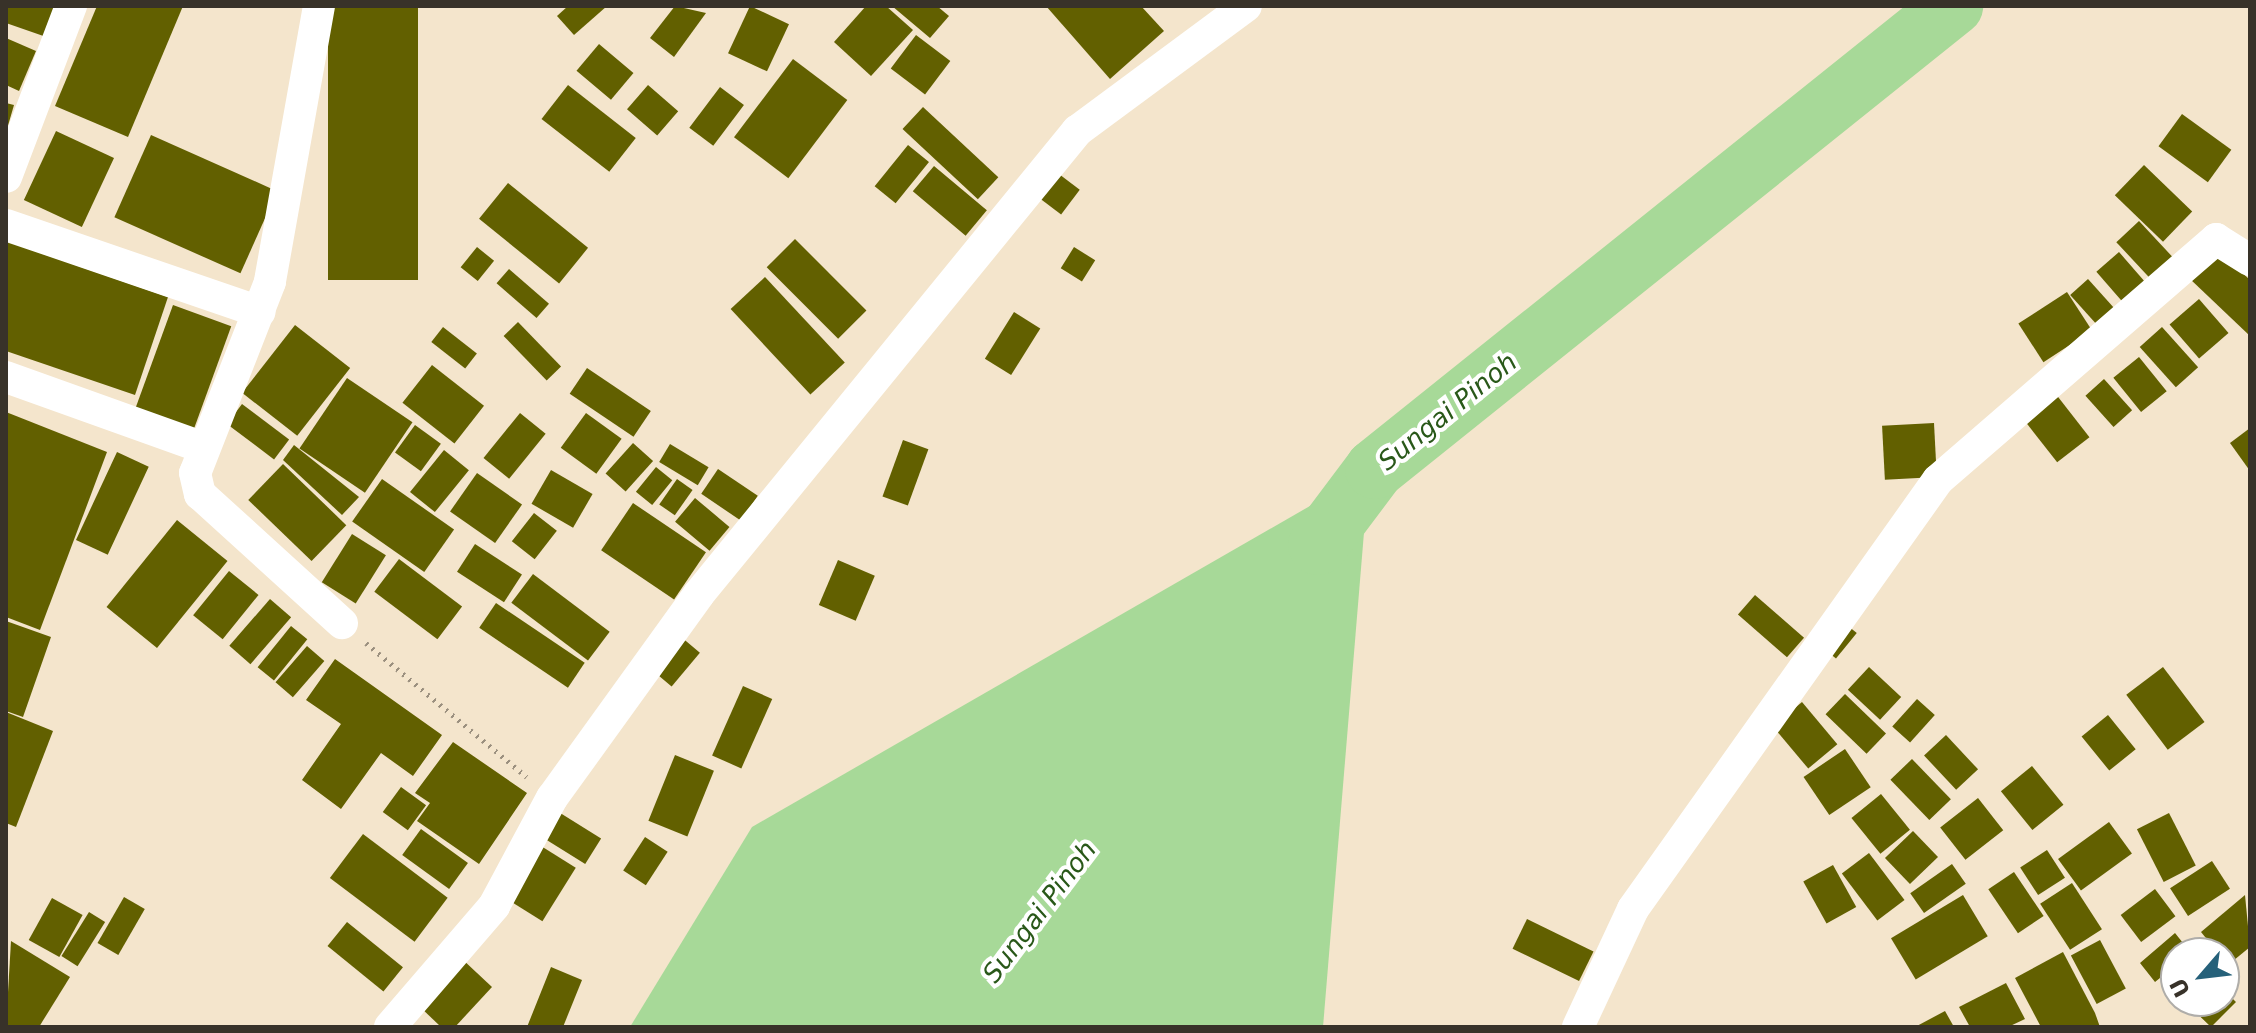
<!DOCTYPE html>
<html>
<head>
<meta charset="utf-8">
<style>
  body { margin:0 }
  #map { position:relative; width:2256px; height:1033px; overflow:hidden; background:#f4e5cc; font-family:"DejaVu Sans",sans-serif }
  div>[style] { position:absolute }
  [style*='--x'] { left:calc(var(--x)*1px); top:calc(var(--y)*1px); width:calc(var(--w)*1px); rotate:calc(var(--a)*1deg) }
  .water>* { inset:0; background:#a7d998 }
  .river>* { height:60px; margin:-30px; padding:0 30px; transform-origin:30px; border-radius:30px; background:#a7d998 }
  .building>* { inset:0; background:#626000; transform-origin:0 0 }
  .path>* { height:5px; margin-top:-2.5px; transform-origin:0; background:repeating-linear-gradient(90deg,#9b907f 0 2px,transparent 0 8px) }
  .minor>* { height:32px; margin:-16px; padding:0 16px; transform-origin:16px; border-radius:16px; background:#fff }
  span { translate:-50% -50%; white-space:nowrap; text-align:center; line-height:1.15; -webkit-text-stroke:8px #fff; paint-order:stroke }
  .water-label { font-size:26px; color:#295819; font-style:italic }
  .frame { position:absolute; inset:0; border:8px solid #383229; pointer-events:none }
  .north { position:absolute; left:2160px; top:937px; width:80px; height:80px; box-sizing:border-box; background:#fff; border:2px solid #afada9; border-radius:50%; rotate:242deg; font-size:22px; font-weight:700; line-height:32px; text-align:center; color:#383229 }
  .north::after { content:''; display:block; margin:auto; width:28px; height:36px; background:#26617a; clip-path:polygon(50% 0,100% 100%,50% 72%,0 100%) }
</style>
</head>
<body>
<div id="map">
  <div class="water">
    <div style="clip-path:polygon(1369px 472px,1323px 1027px,630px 1027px,752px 827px)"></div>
  </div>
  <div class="river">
    <div style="--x:1318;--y:545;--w:95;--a:-53.1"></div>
    <div style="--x:1375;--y:469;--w:741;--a:-38.7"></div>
  </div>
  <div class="building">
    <div style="clip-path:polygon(6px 6px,63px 6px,52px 39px,6px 23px)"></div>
    <div style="clip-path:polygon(97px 6px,183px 6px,128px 137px,55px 106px)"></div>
    <div style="left:328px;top:6px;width:90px;height:274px"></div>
    <div style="clip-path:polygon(568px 6px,607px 6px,574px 35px,557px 16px)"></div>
    <div style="clip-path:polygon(675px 6px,706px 13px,674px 57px,650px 38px)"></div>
    <div style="left:750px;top:6px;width:43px;height:52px;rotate:25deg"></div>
    <div style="clip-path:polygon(866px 6px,886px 6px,913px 30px,871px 76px,834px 42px)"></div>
    <div style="clip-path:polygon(892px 6px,937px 6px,949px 16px,930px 38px)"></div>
    <div style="clip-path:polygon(1046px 6px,1141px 6px,1164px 31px,1110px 79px)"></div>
    <div style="left:916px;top:35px;width:43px;height:42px;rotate:37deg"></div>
    <div style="clip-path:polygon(6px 38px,36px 51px,19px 91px,6px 85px)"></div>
    <div style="left:599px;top:44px;width:45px;height:35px;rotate:40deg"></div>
    <div style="left:793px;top:59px;width:68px;height:98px;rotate:37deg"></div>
    <div style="left:568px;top:85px;width:86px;height:43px;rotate:38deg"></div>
    <div style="left:648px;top:85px;width:40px;height:32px;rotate:41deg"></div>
    <div style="left:720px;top:87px;width:30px;height:51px;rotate:37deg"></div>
    <div style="clip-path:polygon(6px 103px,14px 105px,7px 129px,6px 129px)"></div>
    <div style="left:923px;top:107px;width:103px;height:30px;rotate:43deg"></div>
    <div style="left:2182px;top:114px;width:61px;height:40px;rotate:36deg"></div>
    <div style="left:56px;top:131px;width:64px;height:76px;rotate:25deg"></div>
    <div style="left:151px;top:135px;width:138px;height:90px;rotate:24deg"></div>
    <div style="left:908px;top:145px;width:27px;height:53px;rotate:39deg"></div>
    <div style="left:2144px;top:165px;width:67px;height:42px;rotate:44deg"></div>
    <div style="left:934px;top:166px;width:69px;height:33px;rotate:40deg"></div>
    <div style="left:1055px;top:171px;width:31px;height:31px;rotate:37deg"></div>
    <div style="left:508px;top:183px;width:103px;height:46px;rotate:39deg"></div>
    <div style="left:2139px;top:221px;width:51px;height:31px;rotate:47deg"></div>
    <div style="left:795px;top:239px;width:101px;height:40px;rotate:45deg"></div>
    <div style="clip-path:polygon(6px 241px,168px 297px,135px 395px,6px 351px)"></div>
    <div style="left:477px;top:247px;width:22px;height:26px;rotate:39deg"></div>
    <div style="left:1074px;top:247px;width:25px;height:25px;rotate:32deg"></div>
    <div style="clip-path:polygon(2216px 248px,2250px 280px,2250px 336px,2189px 278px)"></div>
    <div style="left:2119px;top:252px;width:53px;height:30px;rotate:49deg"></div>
    <div style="left:509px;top:269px;width:53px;height:19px;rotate:41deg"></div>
    <div style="left:765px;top:277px;width:117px;height:47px;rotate:47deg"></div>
    <div style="left:2088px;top:279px;width:45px;height:24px;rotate:48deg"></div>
    <div style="left:2067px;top:292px;width:46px;height:58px;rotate:57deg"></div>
    <div style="left:2199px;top:299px;width:45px;height:39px;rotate:49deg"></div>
    <div style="left:173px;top:305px;width:62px;height:109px;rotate:20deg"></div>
    <div style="left:1014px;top:312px;width:31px;height:55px;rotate:32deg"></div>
    <div style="left:518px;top:322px;width:62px;height:20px;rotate:46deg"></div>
    <div style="left:295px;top:325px;width:70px;height:86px;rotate:38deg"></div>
    <div style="left:443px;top:327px;width:43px;height:19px;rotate:38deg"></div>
    <div style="left:2162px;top:327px;width:54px;height:30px;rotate:48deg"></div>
    <div style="left:2139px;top:357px;width:44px;height:33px;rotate:51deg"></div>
    <div style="left:432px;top:365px;width:66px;height:48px;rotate:38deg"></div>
    <div style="left:587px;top:368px;width:77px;height:31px;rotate:34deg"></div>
    <div style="left:347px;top:378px;width:79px;height:85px;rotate:34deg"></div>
    <div style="left:2104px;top:379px;width:42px;height:25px;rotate:48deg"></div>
    <div style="left:2055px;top:393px;width:56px;height:41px;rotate:52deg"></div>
    <div style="left:242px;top:404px;width:59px;height:25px;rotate:37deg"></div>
    <div style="clip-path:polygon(6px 412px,107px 452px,40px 630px,6px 617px)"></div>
    <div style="left:520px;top:413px;width:33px;height:58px;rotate:39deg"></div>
    <div style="left:586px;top:413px;width:44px;height:43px;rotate:36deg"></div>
    <div style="left:1934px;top:423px;width:54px;height:52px;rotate:87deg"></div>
    <div style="left:415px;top:425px;width:32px;height:34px;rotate:36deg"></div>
    <div style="clip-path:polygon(2250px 428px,2250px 471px,2230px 443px)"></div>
    <div style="left:903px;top:440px;width:27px;height:60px;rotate:20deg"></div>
    <div style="left:633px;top:443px;width:27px;height:41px;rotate:42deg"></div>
    <div style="left:670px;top:444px;width:45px;height:21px;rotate:31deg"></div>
    <div style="clip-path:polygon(294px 445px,359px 497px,342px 515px,283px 460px)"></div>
    <div style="left:444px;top:450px;width:32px;height:54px;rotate:39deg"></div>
    <div style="left:117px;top:452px;width:35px;height:97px;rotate:25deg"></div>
    <div style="left:283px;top:464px;width:88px;height:50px;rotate:44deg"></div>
    <div style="left:656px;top:467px;width:21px;height:32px;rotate:39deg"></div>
    <div style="left:718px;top:469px;width:48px;height:30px;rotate:34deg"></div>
    <div style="left:551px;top:470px;width:48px;height:39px;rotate:30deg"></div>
    <div style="left:477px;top:473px;width:55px;height:47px;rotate:35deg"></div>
    <div style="left:382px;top:479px;width:88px;height:52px;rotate:35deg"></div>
    <div style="left:677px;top:479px;width:19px;height:31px;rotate:35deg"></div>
    <div style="left:695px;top:498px;width:45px;height:31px;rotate:40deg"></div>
    <div style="left:633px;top:503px;width:88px;height:57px;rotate:34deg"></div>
    <div style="left:534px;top:513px;width:29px;height:36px;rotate:38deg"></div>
    <div style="left:177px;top:520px;width:65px;height:112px;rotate:39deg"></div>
    <div style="left:352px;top:534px;width:40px;height:57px;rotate:32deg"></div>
    <div style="left:475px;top:544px;width:56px;height:33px;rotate:33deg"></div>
    <div style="left:399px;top:559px;width:79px;height:41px;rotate:37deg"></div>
    <div style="left:838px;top:560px;width:40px;height:49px;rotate:23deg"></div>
    <div style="left:229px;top:571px;width:38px;height:57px;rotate:39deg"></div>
    <div style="left:533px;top:574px;width:96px;height:36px;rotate:37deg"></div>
    <div style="left:1755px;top:595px;width:65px;height:26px;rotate:41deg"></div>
    <div style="left:270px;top:599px;width:28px;height:62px;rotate:41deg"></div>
    <div style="left:496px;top:603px;width:107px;height:30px;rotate:34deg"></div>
    <div style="clip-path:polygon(6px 621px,51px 637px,23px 717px,6px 711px)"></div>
    <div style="left:1842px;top:621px;width:19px;height:33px;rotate:39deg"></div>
    <div style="left:291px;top:626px;width:21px;height:53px;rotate:39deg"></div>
    <div style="left:680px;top:636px;width:26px;height:44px;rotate:40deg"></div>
    <div style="left:307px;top:646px;width:23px;height:48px;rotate:41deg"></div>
    <div style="clip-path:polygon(335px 659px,442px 735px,413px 776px,381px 753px,341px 809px,302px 780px,341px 724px,306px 700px)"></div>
    <div style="left:1869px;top:667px;width:44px;height:31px;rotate:43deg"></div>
    <div style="left:2163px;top:667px;width:69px;height:46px;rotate:53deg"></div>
    <div style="left:743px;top:686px;width:32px;height:76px;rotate:24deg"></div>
    <div style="left:1845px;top:694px;width:57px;height:28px;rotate:44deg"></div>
    <div style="left:1917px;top:699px;width:24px;height:37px;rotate:42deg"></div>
    <div style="left:1802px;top:702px;width:55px;height:38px;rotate:50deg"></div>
    <div style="clip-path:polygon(6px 712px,53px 731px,16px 827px,6px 823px)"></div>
    <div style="left:2108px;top:715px;width:44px;height:34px;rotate:51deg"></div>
    <div style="left:1946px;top:735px;width:47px;height:30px;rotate:47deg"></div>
    <div style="clip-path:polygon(453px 742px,527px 793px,479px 864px,417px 821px,430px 803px,415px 793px)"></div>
    <div style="left:1845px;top:749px;width:46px;height:50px;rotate:56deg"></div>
    <div style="left:675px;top:755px;width:42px;height:71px;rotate:22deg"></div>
    <div style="left:1912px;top:759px;width:56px;height:30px;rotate:46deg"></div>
    <div style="left:2032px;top:766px;width:50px;height:40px;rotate:51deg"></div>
    <div style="left:401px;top:787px;width:31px;height:31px;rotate:36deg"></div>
    <div style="left:1881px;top:794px;width:46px;height:38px;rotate:51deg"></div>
    <div style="left:1978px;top:798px;width:41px;height:48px;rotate:52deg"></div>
    <div style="left:557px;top:811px;width:52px;height:30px;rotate:32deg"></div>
    <div style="left:2169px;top:813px;width:59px;height:36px;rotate:63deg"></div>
    <div style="left:2109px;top:822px;width:39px;height:63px;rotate:54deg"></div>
    <div style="left:421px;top:829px;width:58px;height:32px;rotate:36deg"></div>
    <div style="left:1913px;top:831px;width:36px;height:39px;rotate:46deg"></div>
    <div style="left:363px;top:834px;width:106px;height:55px;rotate:37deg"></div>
    <div style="left:645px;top:837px;width:27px;height:40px;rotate:33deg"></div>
    <div style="left:541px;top:846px;width:41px;height:63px;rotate:32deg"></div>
    <div style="left:2047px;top:850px;width:33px;height:32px;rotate:57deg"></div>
    <div style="left:1869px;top:853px;width:59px;height:34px;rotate:53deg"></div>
    <div style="left:2212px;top:861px;width:33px;height:50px;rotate:57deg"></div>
    <div style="left:1952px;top:864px;width:24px;height:51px;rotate:55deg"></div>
    <div style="left:1833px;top:865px;width:48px;height:34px;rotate:61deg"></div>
    <div style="left:2014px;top:872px;width:53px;height:31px;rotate:56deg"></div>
    <div style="left:2072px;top:883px;width:55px;height:38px;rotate:57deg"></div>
    <div style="left:2155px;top:889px;width:34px;height:43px;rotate:53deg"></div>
    <div style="left:1963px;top:895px;width:48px;height:84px;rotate:59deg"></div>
    <div style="clip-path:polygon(2245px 895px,2250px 947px,2228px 965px,2201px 932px)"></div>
    <div style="left:124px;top:897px;width:24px;height:53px;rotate:30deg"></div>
    <div style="left:52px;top:898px;width:35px;height:48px;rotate:29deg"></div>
    <div style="left:89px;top:912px;width:19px;height:52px;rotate:32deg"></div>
    <div style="left:1527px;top:919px;width:74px;height:33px;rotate:26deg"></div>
    <div style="left:347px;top:922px;width:72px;height:31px;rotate:39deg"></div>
    <div style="clip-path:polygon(2175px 933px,2191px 953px,2176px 953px,2176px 965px,2155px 982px,2140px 963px)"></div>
    <div style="left:2100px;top:940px;width:55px;height:33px;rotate:62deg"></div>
    <div style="clip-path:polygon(11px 941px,70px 977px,39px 1027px,6px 1027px)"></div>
    <div style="clip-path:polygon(2063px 952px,2095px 1013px,2100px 1027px,2041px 1027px,2015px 978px)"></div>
    <div style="clip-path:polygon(461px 958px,492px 987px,455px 1027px,441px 1027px,418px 1005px)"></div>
    <div style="clip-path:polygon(551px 967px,582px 980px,563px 1027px,527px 1027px)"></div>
    <div style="clip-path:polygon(2006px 983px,2025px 1019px,2008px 1027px,1970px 1027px,1959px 1007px)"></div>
    <div style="clip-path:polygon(2224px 990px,2236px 1002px,2211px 1027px,2184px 1001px,2224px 1001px)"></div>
    <div style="clip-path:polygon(1945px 1011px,1954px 1027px,1915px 1027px)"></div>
  </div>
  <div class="path">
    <div style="--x:366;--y:643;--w:209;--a:39.8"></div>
  </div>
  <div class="minor">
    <div style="--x:319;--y:6;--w:280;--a:100.1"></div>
    <div style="--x:270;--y:282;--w:205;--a:111.4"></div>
    <div style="--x:195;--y:473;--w:22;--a:77"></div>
    <div style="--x:200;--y:494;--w:192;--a:42.3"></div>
    <div style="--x:6;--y:177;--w:183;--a:-69.2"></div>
    <div style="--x:6;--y:225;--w:268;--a:18.9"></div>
    <div style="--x:6;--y:377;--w:207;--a:19.7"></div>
    <div style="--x:390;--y:1027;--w:160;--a:-49.3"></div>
    <div style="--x:494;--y:906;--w:123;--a:-61.8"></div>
    <div style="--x:552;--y:798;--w:251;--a:-54.2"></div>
    <div style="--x:699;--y:594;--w:598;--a:-50.77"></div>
    <div style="--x:1077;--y:131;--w:210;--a:-36.5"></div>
    <div style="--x:1578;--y:1027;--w:130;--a:-65"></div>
    <div style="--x:1633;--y:909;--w:526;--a:-54.59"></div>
    <div style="--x:1938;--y:480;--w:368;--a:-40.9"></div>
    <div style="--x:2216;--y:239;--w:40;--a:32"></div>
  </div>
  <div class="water-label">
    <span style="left:1448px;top:412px;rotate:-39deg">Sungai Pinoh</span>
    <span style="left:1040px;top:912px;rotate:-53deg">Sungai Pinoh</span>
  </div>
  <div class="frame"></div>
  <div class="north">U</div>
</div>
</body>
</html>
